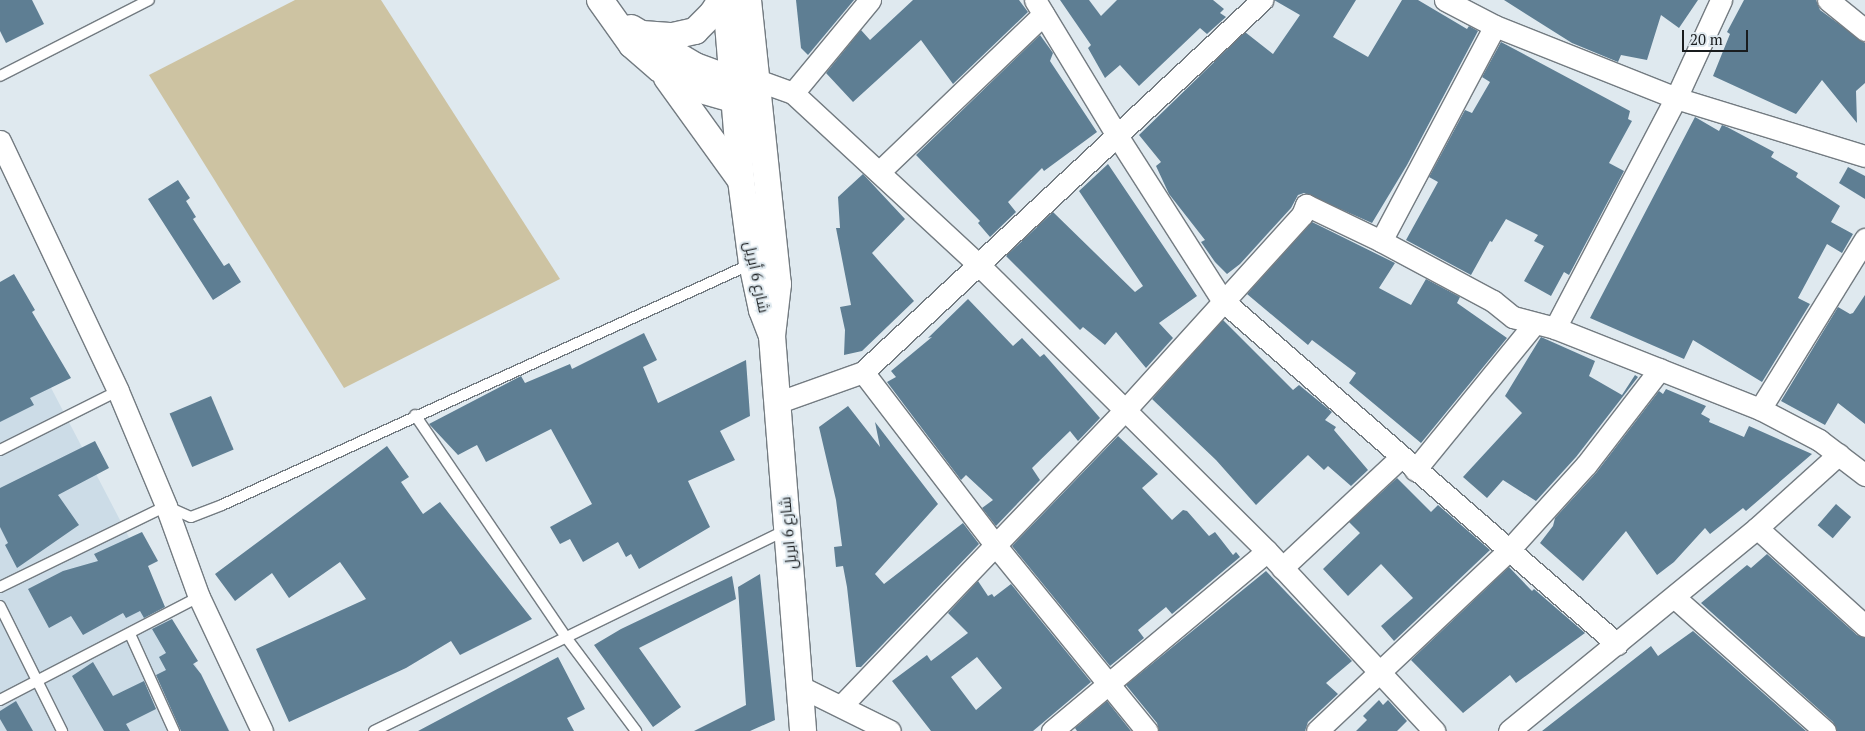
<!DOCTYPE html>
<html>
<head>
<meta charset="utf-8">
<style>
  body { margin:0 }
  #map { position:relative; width:1865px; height:731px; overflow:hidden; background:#dfe9ef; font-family:"PT Serif",Cairo,serif }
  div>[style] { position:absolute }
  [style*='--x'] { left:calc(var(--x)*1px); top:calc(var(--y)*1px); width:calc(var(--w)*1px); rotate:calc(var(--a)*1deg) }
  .built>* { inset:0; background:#ccdce7 }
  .green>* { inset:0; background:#cdc3a2 }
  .building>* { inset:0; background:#5e7e93; transform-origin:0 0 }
  .roads { filter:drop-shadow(1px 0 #737b81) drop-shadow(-1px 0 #737b81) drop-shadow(0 1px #737b81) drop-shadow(0 -1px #737b81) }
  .service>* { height:10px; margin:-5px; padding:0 5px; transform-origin:5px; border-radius:5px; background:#fff }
  .minor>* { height:21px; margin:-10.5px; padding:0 10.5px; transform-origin:10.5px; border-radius:10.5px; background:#fff }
  .tertiary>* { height:26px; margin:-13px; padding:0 13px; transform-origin:13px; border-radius:13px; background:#fff }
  span { translate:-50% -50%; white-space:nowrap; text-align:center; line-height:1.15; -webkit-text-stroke:4px #dfe9ef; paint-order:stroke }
  .street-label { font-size:15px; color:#191c1e }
  .scale { position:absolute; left:1682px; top:30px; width:66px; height:22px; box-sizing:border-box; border:2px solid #191c1e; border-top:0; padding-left:6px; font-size:15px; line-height:18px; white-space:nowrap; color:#191c1e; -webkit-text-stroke:4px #dfe9ef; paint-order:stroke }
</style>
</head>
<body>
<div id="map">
  <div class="built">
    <div style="clip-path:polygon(0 290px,230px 731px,0 731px)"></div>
  </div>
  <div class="green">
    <div style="clip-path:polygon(295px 0,381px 0,560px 279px,344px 388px,149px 75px)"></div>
  </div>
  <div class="building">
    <div style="clip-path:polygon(0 0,32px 0,44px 24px,6px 43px,0 31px)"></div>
    <div style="clip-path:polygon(796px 0,854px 0,808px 55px,801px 48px)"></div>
    <div style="clip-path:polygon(913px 0,1019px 0,1028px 12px,953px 84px,921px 40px,853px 102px,826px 73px,861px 30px,870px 40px)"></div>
    <div style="clip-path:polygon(1060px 0,1089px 0,1101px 16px,1117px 0,1213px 0,1224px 9px,1220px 13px,1226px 17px,1207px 34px,1200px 28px,1139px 86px,1120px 65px,1105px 78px,1088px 48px,1091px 45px)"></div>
    <div style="clip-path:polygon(1274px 0,1356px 0,1333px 37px,1368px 57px,1402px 0,1418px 0,1467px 29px,1469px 26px,1478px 31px,1407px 165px,1372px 223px,1304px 193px,1298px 195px,1291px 208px,1240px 264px,1227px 274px,1215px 262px,1201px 242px,1205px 240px,1169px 194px,1156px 166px,1161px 162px,1139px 135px,1245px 32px,1273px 54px,1300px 15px)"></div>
    <div style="clip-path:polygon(1504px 0,1698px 0,1679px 28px,1661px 15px,1647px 60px,1621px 55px,1618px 62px,1572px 43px)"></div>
    <div style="clip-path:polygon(1744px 0,1816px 0,1820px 10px,1865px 43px,1865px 83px,1856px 91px,1857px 123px,1822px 80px,1796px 114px,1713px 76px,1730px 34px,1727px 32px)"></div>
    <div style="clip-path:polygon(1040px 35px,1053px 53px,1050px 61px,1097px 132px,1044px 171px,1042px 168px,1008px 202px,1016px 212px,990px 237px,978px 223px,980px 221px,916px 155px)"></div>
    <div style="clip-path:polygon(1501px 42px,1630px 111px,1628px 119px,1632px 121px,1609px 163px,1624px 171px,1569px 275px,1564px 272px,1551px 296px,1524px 281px,1544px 246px,1534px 241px,1538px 235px,1506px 219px,1492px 242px,1490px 241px,1471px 275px,1406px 240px,1438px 182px,1429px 177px,1465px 110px,1472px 113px,1490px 82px,1482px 77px)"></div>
    <div style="clip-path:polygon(1695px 117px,1719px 131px,1722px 125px,1727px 127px,1774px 152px,1771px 157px,1798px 173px,1796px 177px,1840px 206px,1831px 222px,1853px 234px,1842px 253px,1827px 244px,1798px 298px,1810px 304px,1762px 382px,1693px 340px,1684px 359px,1590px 318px)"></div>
    <div style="clip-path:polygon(1108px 164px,1197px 296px,1159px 323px,1173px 338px,1146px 368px,1116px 332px,1105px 345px,1083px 327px,1080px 330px,1006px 256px,1053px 212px,1135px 292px,1143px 286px,1079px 191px)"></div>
    <div style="clip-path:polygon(1848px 167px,1865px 176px,1865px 199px,1839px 183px)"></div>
    <div style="clip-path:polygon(863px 174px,905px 219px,872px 253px,914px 301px,862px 351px,844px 355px,845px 330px,840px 307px,851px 305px,836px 228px,840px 228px,838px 197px)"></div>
    <div style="clip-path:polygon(178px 180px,190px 198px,186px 201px,196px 217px,193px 219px,224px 266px,229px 263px,241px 282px,213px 300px,148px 199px)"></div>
    <div style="clip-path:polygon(1312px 222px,1395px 263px,1379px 288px,1411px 305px,1426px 279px,1460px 297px,1457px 303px,1507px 338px,1421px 443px,1349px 383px,1356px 373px,1312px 340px,1308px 345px,1247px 294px)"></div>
    <div style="clip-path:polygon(14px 274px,35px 310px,32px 312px,71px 378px,30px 398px,34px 405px,0 422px,0 282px)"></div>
    <div style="clip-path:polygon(1865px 295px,1865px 424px,1838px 403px,1825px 425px,1781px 401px,1838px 307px,1850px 314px,1853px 313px)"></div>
    <div style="clip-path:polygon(968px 299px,1013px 346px,1022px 338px,1040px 357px,1044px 354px,1100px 418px,1078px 441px,1070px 431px,1032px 468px,1040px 480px,996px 526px,982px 508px,993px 500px,966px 475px,961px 480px,887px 382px,896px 377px,891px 371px,932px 337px,928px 338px)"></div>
    <div style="clip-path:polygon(1223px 320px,1293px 390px,1299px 385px,1332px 412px,1325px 420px,1336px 427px,1334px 430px,1368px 470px,1351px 486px,1328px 466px,1324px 470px,1308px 455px,1256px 505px,1216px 460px,1152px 399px)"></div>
    <div style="clip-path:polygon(644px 333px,657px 360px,643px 367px,658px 403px,746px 360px,750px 416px,720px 431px,735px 460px,688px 481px,710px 527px,639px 569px,631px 554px,626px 557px,618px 542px,583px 562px,570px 539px,560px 544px,550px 527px,592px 504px,551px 429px,486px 462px,477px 445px,458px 455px,429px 424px,521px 376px,525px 383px,570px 364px,572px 369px)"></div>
    <div style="clip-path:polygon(1541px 337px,1595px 361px,1589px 376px,1622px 395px,1635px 375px,1638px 377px,1576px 457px,1536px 501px,1503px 480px,1487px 498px,1463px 477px,1522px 413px,1505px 396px)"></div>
    <div style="clip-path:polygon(1666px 389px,1706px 406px,1701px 414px,1710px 419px,1709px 422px,1744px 437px,1749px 426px,1812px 454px,1746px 511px,1743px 508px,1710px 534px,1705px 528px,1674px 562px,1657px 575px,1626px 531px,1583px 581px,1540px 543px,1553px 526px,1555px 518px,1596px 473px,1659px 391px,1663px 394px)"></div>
    <div style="left:211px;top:396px;width:58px;height:45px;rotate:67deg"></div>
    <div style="clip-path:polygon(848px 406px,880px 447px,875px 422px,938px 504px,875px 574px,884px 584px,963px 523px,979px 544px,861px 667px,856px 667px,847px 587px,843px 566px,836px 567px,834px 547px,842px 546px,836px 500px,819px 427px)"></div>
    <div style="clip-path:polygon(1118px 436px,1158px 474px,1142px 488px,1172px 520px,1183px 510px,1187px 511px,1209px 536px,1215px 532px,1233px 555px,1236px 552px,1240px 557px,1172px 614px,1166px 607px,1138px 630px,1144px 638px,1110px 666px,1012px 546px)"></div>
    <div style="clip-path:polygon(95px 441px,109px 468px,58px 495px,79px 525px,17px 568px,5px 545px,8px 543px,0 527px,0 488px)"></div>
    <div style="clip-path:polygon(387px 446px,409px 477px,401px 482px,423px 514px,440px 502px,532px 619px,460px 655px,451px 641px,406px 668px,289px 722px,256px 649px,366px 599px,340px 562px,289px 598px,272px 573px,235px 601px,215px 574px)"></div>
    <div style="clip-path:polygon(1397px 478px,1431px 512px,1438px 505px,1490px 550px,1394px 641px,1381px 626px,1413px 598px,1381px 564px,1348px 596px,1323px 569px,1360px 533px,1349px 522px)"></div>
    <div style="left:1836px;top:504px;width:20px;height:28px;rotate:41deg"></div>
    <div style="clip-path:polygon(142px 532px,158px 561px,148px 566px,165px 607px,144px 618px,140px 611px,126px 618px,123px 613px,83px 635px,71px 616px,49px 628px,28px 589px,63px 571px,98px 561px,94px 554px)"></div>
    <div style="clip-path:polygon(1767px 554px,1857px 635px,1865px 638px,1865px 731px,1837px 731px,1833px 722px,1701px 603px,1747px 565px,1751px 568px)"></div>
    <div style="clip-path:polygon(1509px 567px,1532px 591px,1534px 589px,1585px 633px,1516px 683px,1510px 675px,1463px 713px,1411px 660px)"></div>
    <div style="clip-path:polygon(1266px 571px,1352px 661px,1326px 683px,1338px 694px,1308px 722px,1305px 731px,1159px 731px,1157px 723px,1126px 685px)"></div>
    <div style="clip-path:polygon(760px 574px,775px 720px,750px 731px,694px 731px,746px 705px,738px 587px)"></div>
    <div style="clip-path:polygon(732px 576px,736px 599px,639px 648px,681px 707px,653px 727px,594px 645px,621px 629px)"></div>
    <div style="clip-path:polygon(evenodd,978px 581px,988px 596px,992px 594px,994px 597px,1011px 584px,1091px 682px,1033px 731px,931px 731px,892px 681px,927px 655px,931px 661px,968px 633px,948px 613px,978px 581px,977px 657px,1002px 688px,976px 710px,951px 677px,977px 657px)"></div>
    <div style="clip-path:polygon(172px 619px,198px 661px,193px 664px,201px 674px,229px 731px,181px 731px,156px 675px,166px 670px,159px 657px,166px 653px,152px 629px)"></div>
    <div style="clip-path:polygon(1693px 631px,1806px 731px,1542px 731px,1651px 646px,1658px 656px)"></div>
    <div style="clip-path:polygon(558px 657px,585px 709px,567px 718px,574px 731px,418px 731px)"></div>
    <div style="clip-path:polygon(93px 662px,113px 696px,144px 681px,156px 709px,126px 724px,130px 731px,104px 731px,72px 676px)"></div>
    <div style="clip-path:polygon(1379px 700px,1383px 705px,1388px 700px,1407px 721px,1397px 731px,1356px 731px,1367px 720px,1363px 716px)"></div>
    <div style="clip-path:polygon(16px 701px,33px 731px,7px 731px,0 719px,0 711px)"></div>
    <div style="clip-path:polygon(1107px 701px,1131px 731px,1077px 731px,1075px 728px)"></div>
  </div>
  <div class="roads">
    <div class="service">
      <div style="--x:0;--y:76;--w:167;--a:-27"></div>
      <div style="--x:415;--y:415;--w:267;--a:55.8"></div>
      <div style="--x:565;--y:636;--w:119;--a:53.2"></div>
      <div style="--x:0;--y:450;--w:132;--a:-26.6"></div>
      <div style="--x:0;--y:587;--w:185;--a:-26"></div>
      <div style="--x:166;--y:506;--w:27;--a:24"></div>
      <div style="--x:191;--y:517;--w:33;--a:-21"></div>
      <div style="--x:222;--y:505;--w:581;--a:-24.49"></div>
      <div style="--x:0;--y:606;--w:140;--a:63.6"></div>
      <div style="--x:130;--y:634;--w:107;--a:65.6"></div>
      <div style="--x:0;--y:700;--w:224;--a:-27.4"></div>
      <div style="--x:374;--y:731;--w:459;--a:-26"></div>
    </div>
    <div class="minor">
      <div style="--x:1035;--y:0;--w:157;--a:58.8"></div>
      <div style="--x:1116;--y:134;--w:197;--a:57.4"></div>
      <div style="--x:1222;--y:300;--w:524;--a:41.05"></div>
      <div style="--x:1445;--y:0;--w:56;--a:27.5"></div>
      <div style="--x:1495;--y:26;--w:195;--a:21.7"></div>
      <div style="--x:1676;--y:98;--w:198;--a:17.1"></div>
      <div style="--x:1828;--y:0;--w:48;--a:39"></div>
      <div style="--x:754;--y:79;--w:41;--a:19.7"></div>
      <div style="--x:793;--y:93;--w:253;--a:42.8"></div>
      <div style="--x:979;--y:265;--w:406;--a:44.8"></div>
      <div style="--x:1267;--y:551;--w:246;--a:47.1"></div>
      <div style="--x:793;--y:93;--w:121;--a:-50.4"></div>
      <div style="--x:0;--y:141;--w:276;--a:64.7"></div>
      <div style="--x:118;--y:391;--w:125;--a:67.3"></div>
      <div style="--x:166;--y:506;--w:97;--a:70.1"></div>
      <div style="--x:199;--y:597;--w:148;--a:64.8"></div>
      <div style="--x:879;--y:172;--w:228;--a:-43.8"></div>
      <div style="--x:1381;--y:241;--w:243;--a:-62.1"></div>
      <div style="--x:1555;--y:328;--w:260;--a:-62.3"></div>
      <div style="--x:1676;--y:98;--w:108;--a:-65.3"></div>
      <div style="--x:863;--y:372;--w:219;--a:52.6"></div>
      <div style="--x:996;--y:546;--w:239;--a:50.8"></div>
      <div style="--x:776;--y:403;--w:92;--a:-19.6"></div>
      <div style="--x:863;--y:372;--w:546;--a:-42.99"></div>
      <div style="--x:1760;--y:409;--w:200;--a:-58.3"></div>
      <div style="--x:1415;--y:470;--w:188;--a:-50.8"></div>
      <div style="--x:1757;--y:528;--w:146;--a:42.2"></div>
      <div style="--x:1282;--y:568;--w:163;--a:-43"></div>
      <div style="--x:1674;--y:597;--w:202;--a:41.6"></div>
      <div style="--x:801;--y:687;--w:99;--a:26.3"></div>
      <div style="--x:842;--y:705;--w:410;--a:-46.2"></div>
      <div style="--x:1126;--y:409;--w:262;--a:-47.8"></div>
      <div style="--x:1302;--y:215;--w:11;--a:-68"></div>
      <div style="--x:1306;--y:205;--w:83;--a:25.6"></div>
      <div style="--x:1381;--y:241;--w:127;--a:28.2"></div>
      <div style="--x:1493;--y:301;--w:26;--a:39"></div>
      <div style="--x:1513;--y:317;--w:43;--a:14.7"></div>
      <div style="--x:1555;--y:328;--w:220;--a:21.6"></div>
      <div style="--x:1760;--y:409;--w:67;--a:27.7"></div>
      <div style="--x:1819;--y:440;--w:58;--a:37.3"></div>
      <div style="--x:1052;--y:731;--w:280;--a:-39.9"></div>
      <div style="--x:1317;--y:731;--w:262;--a:-43.3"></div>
      <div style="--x:1508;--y:551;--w:116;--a:-47.8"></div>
      <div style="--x:1586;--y:465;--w:121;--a:-52.4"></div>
      <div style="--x:1509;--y:731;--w:320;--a:-39.3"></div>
      <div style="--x:1757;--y:528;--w:110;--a:-42.1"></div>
    </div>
    <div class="tertiary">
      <div style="--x:600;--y:0;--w:55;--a:54.6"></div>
      <div style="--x:632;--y:45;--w:37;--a:41"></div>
      <div style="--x:660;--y:69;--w:46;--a:27.1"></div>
      <div style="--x:701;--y:90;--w:51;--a:15.9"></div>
      <div style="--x:726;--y:0;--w:181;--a:85.2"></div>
      <div style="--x:741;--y:180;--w:84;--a:82.5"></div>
      <div style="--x:752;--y:263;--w:48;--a:78"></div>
      <div style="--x:762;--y:310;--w:25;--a:69"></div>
      <div style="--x:748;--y:0;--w:286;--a:84"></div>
      <div style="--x:778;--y:284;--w:52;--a:96.6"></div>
      <div style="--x:772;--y:336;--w:396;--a:85.5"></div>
      <div style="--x:631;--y:28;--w:74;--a:30.7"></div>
      <div style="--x:695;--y:66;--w:40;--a:20.2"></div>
      <div style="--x:733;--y:80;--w:16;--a:-4"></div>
      <div style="--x:642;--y:34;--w:31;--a:4"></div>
      <div style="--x:673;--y:36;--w:23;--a:-13"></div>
      <div style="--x:695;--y:31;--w:24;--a:-45"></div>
      <div style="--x:712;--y:14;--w:17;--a:-57"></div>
      <div style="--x:667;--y:78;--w:123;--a:54.2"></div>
    </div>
  </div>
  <div class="street-label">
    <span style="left:757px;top:277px;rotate:78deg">شارع 6 أبريل</span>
    <span style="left:788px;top:533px;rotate:-95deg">شارع 6 ابريل</span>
  </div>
  <div class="scale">20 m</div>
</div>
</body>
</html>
